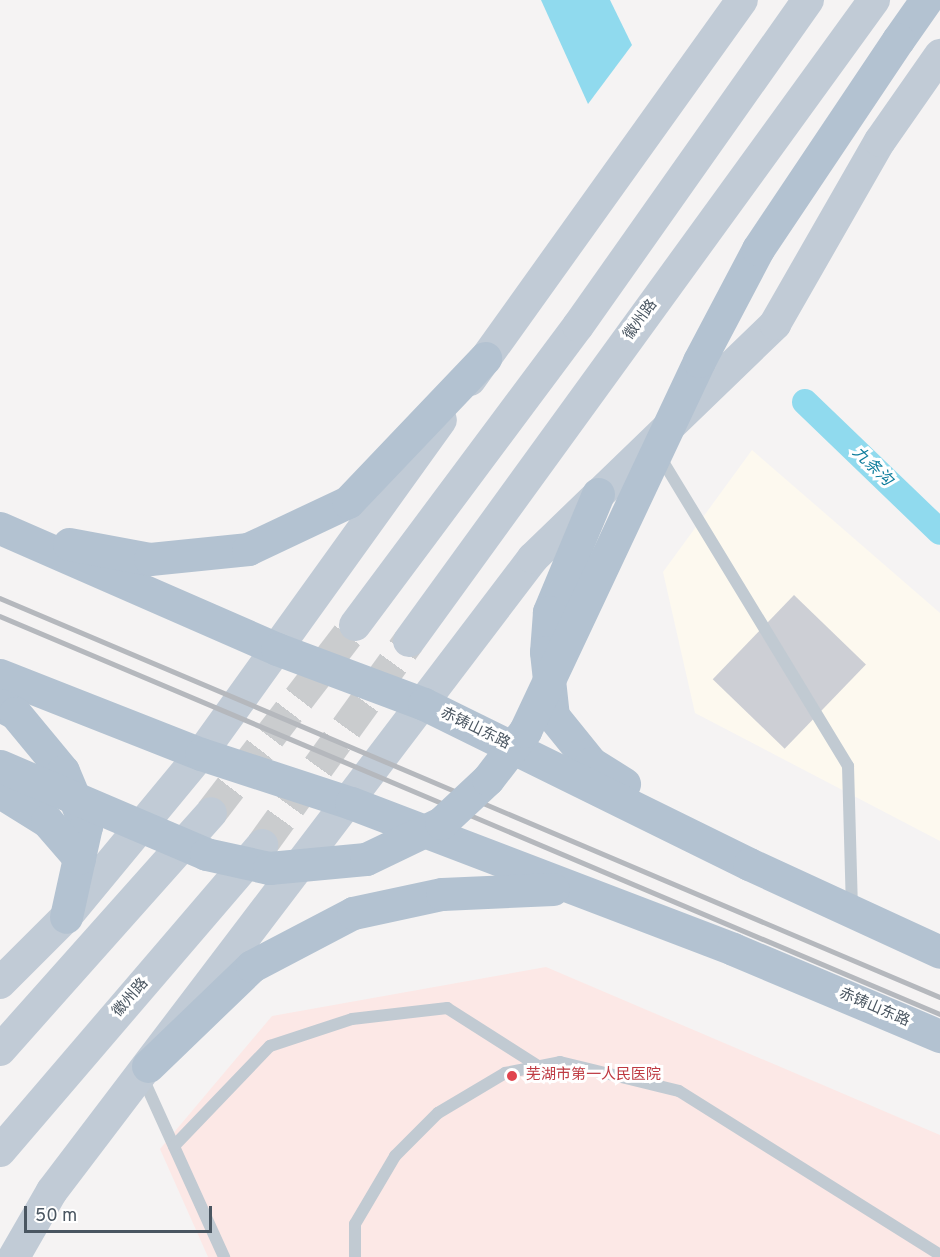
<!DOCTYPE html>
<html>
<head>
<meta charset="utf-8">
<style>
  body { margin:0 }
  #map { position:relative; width:940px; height:1257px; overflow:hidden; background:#f5f3f3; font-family:Overpass,"Noto Sans SC",sans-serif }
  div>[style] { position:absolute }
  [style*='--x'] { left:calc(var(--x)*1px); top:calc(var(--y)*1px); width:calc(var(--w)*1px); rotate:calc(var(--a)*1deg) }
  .commercial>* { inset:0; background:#fdf9ef }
  .medical>* { inset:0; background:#fce8e6 }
  .water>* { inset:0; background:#90daee }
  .canal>* { height:26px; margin:-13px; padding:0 13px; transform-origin:13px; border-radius:13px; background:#90daee }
  .building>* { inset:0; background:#cdcfd5; transform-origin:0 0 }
  .secondary-tunnel>* { height:32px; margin-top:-16px; transform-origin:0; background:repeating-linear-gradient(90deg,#caccce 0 32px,transparent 0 48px) }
  .lane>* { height:12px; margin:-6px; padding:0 6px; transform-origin:6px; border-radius:6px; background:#c1cad2 }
  .secondary>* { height:32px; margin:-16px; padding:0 16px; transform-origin:16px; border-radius:16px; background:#c1cbd6 }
  .primary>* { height:33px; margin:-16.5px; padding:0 16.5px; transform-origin:16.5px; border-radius:16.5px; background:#b3c2d1 }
  .rail>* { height:4.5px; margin:-2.25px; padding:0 2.25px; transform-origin:2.25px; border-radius:2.25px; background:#b5b8bd }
  .primary-bridge>* { height:33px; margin:-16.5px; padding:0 16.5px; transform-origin:16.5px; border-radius:16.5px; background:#b3c2d1 }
  .dots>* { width:16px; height:16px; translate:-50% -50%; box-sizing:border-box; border:3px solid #fff; border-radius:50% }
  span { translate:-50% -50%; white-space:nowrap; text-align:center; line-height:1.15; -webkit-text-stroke:6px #fff; paint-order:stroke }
  .street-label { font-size:15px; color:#4a5661 }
  .health-label { font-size:15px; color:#be3a42 }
  .left { translate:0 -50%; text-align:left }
  .water-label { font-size:16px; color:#0c7c9b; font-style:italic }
  .scale { position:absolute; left:24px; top:1206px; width:188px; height:27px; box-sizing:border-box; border:3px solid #4a5661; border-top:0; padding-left:8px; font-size:18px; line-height:21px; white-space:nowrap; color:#4a5661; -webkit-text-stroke:4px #fff; paint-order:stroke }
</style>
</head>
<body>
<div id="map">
  <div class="commercial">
    <div style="clip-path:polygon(752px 450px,940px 613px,940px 841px,695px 713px,663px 572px)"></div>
  </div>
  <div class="medical">
    <div style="clip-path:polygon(546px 967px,940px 1135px,940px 1257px,208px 1257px,160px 1149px,272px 1016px)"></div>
  </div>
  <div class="water">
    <div style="clip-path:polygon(541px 0,610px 0,632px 45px,588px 104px)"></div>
  </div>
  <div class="canal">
    <div style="--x:805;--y:402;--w:187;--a:43.9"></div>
  </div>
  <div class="building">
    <div style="left:794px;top:595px;width:100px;height:117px;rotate:44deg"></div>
  </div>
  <div class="secondary-tunnel">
    <div style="--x:211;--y:813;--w:237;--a:-52.5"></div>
    <div style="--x:262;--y:845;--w:251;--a:-54.2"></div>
  </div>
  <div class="lane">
    <div style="--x:659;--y:455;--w:364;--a:58.7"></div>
    <div style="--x:848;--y:766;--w:143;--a:88.4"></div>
    <div style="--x:142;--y:1076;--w:199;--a:65.6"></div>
    <div style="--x:174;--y:1146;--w:139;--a:-46.2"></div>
    <div style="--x:270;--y:1046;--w:86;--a:-18.2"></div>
    <div style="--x:352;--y:1019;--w:96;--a:-6.6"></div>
    <div style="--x:447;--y:1008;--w:108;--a:32.5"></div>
    <div style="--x:355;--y:1257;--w:33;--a:-90"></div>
    <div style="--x:355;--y:1224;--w:79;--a:-59.5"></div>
    <div style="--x:395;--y:1156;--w:61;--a:-45"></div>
    <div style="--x:438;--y:1113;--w:78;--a:-30.8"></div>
    <div style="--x:505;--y:1073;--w:56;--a:-11.3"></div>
    <div style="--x:560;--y:1062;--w:122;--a:13.7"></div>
    <div style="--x:679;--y:1091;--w:308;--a:32.1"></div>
  </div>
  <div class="secondary">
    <div style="--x:470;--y:380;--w:467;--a:-54.4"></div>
    <div style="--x:355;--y:625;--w:373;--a:-53.3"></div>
    <div style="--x:578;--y:326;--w:399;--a:-54.8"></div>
    <div style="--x:409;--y:641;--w:792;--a:-54.04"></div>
    <div style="--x:0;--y:983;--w:93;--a:-45"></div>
    <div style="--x:66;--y:917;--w:212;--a:-50.4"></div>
    <div style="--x:201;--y:754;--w:411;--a:-54.3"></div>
    <div style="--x:0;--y:1050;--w:317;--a:-48.3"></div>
    <div style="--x:0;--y:1151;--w:403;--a:-49.4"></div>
    <div style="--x:14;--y:1257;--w:76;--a:-60.1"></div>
    <div style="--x:52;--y:1191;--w:795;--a:-52.77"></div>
    <div style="--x:533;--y:558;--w:337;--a:-44"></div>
    <div style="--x:775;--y:324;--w:211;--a:-60.2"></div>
    <div style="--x:880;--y:141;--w:105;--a:-55.1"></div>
  </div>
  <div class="primary">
    <div style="--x:898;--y:40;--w:49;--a:-55"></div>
    <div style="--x:598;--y:494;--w:128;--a:112.6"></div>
    <div style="--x:549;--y:612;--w:40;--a:94.3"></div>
    <div style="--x:546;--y:652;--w:64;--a:83.8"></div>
    <div style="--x:553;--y:716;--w:60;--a:51"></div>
    <div style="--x:591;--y:763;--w:39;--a:32"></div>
    <div style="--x:0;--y:528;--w:302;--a:23.6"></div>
    <div style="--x:277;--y:649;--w:157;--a:20.5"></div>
    <div style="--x:424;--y:704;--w:362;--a:26.2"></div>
    <div style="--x:749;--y:864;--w:210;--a:24.7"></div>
    <div style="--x:69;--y:544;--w:82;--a:10.5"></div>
    <div style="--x:150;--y:559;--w:99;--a:-5.8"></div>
    <div style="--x:248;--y:549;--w:110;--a:-25.2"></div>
    <div style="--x:348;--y:502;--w:199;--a:-46.4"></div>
    <div style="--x:0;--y:675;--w:216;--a:21.5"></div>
    <div style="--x:201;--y:754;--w:158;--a:18.1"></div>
    <div style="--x:351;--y:803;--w:409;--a:20.9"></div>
    <div style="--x:733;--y:949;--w:225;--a:22.8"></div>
    <div style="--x:0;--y:705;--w:17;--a:28"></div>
    <div style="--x:15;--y:713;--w:75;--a:50.4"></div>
    <div style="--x:63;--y:771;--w:60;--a:67.3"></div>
    <div style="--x:86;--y:826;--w:93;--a:102.4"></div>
    <div style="--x:0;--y:792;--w:55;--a:31.7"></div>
    <div style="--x:47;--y:821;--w:49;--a:49.1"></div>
    <div style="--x:148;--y:1066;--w:144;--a:-43.9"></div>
    <div style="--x:252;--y:966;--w:114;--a:-27.7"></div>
    <div style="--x:353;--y:913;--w:91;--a:-12.1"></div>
    <div style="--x:442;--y:894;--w:111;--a:-2.6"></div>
  </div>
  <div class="rail">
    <div style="--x:0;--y:598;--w:1021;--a:23"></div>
    <div style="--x:0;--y:616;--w:1021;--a:22.95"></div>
  </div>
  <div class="primary-bridge">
    <div style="--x:0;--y:766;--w:224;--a:23.1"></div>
    <div style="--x:206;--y:854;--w:65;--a:12.5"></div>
    <div style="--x:269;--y:868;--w:97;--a:-5.3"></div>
    <div style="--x:366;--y:859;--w:83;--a:-25.6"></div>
    <div style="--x:441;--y:823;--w:64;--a:-43.1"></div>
    <div style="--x:488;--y:779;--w:61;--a:-52.4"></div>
    <div style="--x:525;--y:731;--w:409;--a:-64.8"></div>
    <div style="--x:699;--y:361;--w:127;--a:-62.2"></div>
    <div style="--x:758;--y:249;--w:252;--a:-56.2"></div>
  </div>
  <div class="dots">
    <div style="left:512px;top:1076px;background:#e0444e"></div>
  </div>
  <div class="street-label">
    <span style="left:641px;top:320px;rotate:-54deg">徽州路</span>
    <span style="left:475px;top:729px;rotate:26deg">赤铸山东路</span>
    <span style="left:131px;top:998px;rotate:-49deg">徽州路</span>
    <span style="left:874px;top:1008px;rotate:23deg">赤铸山东路</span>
  </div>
  <div class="health-label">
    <span class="left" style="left:526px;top:1076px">芜湖市第一人民医院</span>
  </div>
  <div class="water-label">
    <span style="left:872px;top:467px;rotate:44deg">九条沟</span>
  </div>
  <div class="scale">50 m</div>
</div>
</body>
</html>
